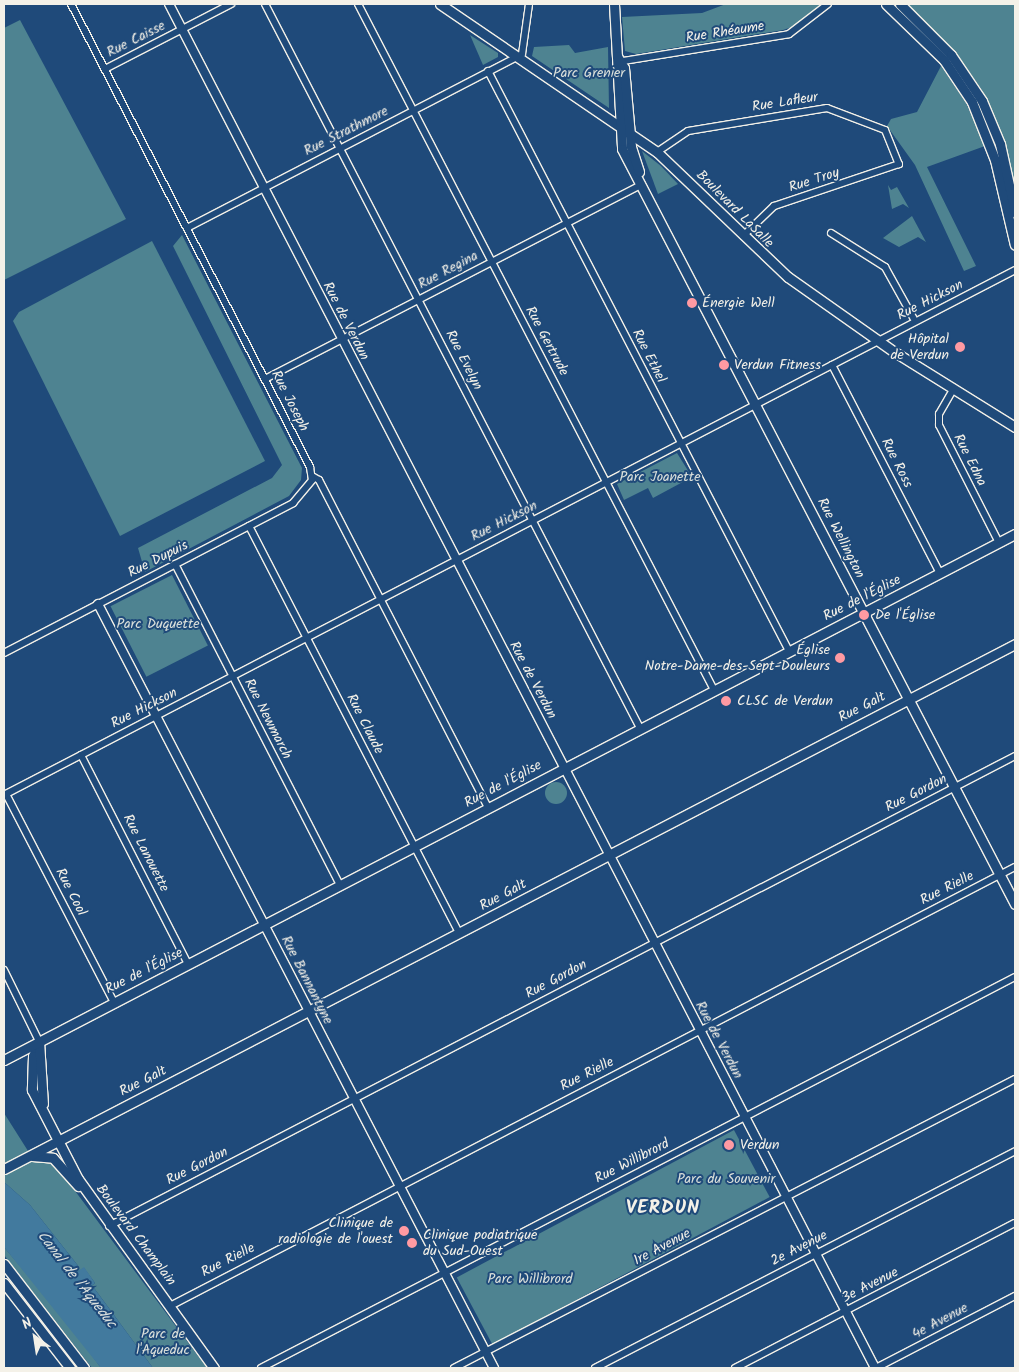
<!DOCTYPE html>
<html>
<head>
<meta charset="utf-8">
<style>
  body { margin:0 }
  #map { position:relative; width:1019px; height:1372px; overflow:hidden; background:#1f4a7a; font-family:Kalam,sans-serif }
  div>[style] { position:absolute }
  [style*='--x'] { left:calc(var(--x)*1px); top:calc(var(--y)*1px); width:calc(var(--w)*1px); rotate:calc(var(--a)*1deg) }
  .green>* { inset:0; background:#4e8391; transform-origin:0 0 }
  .round { border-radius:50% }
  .water>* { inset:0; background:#427a9e }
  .roads { filter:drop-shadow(1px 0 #f4f1e8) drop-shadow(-1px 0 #f4f1e8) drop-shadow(0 1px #f4f1e8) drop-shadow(0 -1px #f4f1e8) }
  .minor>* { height:6px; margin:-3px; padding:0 3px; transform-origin:3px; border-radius:3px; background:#1f4a7a }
  .tertiary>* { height:8px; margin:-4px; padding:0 4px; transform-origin:4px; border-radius:4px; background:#1f4a7a }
  .secondary>* { height:9px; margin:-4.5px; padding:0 4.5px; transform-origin:4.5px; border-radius:4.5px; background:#1f4a7a }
  .dots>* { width:14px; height:14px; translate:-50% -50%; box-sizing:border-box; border:2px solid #1f4a7a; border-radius:50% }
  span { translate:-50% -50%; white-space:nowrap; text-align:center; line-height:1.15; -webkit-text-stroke:4px #1f4a7a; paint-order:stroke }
  .street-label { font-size:14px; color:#f4f1e8 }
  .park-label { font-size:14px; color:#dbe0db }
  .poi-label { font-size:14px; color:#f4f1e8 }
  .left { translate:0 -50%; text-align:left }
  .right { translate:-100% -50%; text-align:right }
  .water-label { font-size:15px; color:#d9dfdd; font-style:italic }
  .district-label { font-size:19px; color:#f4f1e8; font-weight:700; letter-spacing:1px }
  .frame { position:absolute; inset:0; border:5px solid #f4f1e8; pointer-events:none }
  .north { position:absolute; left:10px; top:1312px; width:50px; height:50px; -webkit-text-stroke:4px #1f4a7a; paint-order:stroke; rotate:329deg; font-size:14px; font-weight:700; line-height:20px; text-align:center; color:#f4f1e8 }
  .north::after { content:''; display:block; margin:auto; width:18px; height:22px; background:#f4f1e8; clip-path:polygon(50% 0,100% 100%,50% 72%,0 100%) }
</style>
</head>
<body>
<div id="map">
  <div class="green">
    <div style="clip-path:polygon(726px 4px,821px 4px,798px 25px,783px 30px,636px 54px,625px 51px,622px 17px,702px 13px)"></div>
    <div style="clip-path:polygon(907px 4px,1015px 4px,1015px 189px,1003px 137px,982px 90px,955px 52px)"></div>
    <div style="clip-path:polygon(20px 20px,126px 219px,4px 280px,4px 28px)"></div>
    <div style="clip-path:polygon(470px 35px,498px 53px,498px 57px,483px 65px)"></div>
    <div style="clip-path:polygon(569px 45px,575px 53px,608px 47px,609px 108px,532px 56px,534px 47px)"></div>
    <div style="clip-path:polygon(941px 66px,966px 103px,985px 146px,927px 167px,976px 266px,964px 271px,915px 165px,887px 126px,891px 119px,917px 112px)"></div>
    <div style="clip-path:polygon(642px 151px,661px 166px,678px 184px,658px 194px)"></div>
    <div style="clip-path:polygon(888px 185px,891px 190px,897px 187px,909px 208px,903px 204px,892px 209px)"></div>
    <div style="clip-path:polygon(912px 216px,926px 242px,918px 237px,899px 247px,883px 238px)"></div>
    <div style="clip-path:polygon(182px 235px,302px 468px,301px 480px,289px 496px,145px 572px,138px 548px,272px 478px,282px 465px,173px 246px)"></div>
    <div style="clip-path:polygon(152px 241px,265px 461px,120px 536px,13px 321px,19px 312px)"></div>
    <div style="clip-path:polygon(677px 453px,692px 477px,653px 498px,648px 488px,624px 500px,617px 484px)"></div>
    <div style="left:172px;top:575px;width:79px;height:69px;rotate:63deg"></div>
    <div class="round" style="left:545px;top:782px;width:22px;height:22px"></div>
    <div style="clip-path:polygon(4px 1113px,35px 1162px,55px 1164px,207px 1368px,153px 1368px,94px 1288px,89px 1288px,95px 1283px,84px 1268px,77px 1272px,79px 1267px,30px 1205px,4px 1182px)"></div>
    <div style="left:734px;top:1130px;width:76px;height:314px;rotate:62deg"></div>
    <div style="clip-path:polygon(4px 1247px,70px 1325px,101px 1368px,92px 1368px,4px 1255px)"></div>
  </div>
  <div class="water">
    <div style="clip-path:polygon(4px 1182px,30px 1205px,79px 1267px,77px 1272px,84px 1267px,95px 1283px,89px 1288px,94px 1288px,153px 1368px,101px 1368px,4px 1247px)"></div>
  </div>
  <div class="roads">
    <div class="minor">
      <div style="--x:265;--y:4;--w:815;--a:62.62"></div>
      <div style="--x:358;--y:4;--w:773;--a:62.57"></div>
      <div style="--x:617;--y:62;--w:174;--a:-9.2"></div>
      <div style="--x:789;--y:34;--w:49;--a:-37.6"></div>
      <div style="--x:105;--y:69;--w:142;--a:-27.3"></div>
      <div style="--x:488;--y:71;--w:653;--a:62.57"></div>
      <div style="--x:657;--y:152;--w:37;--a:-34"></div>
      <div style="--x:688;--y:131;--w:141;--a:-9.4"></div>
      <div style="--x:827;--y:108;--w:62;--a:20.8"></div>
      <div style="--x:885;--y:130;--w:37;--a:68"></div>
      <div style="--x:899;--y:164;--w:132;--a:161.4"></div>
      <div style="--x:774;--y:206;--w:43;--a:135.9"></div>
      <div style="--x:187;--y:228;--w:377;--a:-27.4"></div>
      <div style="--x:522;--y:54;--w:50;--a:-82"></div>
      <div style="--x:831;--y:233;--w:64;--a:32.2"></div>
      <div style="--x:885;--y:267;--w:62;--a:60.9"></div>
      <div style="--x:832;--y:365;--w:234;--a:62.6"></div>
      <div style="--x:265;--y:379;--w:424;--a:-27.3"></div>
      <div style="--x:954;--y:388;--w:30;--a:120"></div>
      <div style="--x:939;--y:414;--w:11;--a:90"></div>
      <div style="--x:939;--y:425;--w:132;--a:63"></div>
      <div style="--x:312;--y:476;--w:8;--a:30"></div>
      <div style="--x:319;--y:480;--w:368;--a:62.7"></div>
      <div style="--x:249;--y:526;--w:458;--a:62.7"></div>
      <div style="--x:175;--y:564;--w:361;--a:62.8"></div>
      <div style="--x:4;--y:653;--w:326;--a:-27.4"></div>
      <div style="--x:293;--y:503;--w:30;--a:-50"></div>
      <div style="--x:312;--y:480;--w:13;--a:-99"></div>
      <div style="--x:310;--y:467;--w:521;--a:-117.3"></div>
      <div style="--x:81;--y:755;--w:235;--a:62.9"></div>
      <div style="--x:6;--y:794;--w:234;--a:62.6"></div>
      <div style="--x:4;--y:795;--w:1139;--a:-27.44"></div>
      <div style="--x:4;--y:970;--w:79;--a:63.8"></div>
      <div style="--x:109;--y:1226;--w:1021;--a:-27.42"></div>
      <div style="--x:172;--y:1305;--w:950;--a:-27.46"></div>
      <div style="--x:261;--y:1368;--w:849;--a:-27.41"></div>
      <div style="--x:454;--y:1368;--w:631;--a:-27.26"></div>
      <div style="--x:595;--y:1368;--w:473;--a:-27.3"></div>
      <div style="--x:735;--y:1368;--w:315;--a:-27.4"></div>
      <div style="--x:876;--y:1368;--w:157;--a:-27.4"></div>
    </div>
    <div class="tertiary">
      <div style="--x:169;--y:4;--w:1536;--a:62.63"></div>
      <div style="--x:98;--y:604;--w:861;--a:62.6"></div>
    </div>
    <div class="secondary">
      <div style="--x:440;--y:4;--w:263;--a:34.3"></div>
      <div style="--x:657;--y:152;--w:181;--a:43.7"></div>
      <div style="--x:788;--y:277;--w:128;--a:35.2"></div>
      <div style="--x:893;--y:351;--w:144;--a:31.9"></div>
      <div style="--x:614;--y:4;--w:145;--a:86.8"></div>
      <div style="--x:622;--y:149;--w:851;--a:62.5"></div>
      <div style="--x:886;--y:4;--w:81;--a:44"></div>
      <div style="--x:944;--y:60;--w:50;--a:56.3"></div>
      <div style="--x:972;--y:102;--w:62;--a:68.4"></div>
      <div style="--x:995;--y:160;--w:87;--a:76.8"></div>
      <div style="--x:900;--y:4;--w:72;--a:45"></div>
      <div style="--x:951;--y:55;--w:55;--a:56"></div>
      <div style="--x:982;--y:101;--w:47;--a:67.3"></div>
      <div style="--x:1000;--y:144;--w:70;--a:77.6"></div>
      <div style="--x:617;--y:56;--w:14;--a:60"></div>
      <div style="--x:624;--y:68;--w:79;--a:84.9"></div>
      <div style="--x:631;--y:147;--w:26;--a:72"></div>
      <div style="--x:39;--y:1041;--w:16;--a:112"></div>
      <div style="--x:33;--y:1056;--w:34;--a:92"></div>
      <div style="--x:32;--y:1090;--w:100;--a:62.7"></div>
      <div style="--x:78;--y:1179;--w:233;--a:54.3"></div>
      <div style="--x:39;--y:1041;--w:63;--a:86.4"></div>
      <div style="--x:4;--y:1060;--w:1140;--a:-27.49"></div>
      <div style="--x:32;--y:1156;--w:21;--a:5"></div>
      <div style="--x:53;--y:1158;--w:38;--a:48"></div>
      <div style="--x:4;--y:1169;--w:1139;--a:-27.44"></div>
      <div style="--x:4;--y:1264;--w:131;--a:52.4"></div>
      <div style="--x:4;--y:1283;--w:108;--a:52.2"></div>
    </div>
  </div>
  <div class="dots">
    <div style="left:692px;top:303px;background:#ff9aa2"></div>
    <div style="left:960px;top:347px;background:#ff9aa2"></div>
    <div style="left:724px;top:365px;background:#ff9aa2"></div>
    <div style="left:864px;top:615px;background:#ff9aa2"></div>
    <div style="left:840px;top:658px;background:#ff9aa2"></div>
    <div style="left:726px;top:701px;background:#ff9aa2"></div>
    <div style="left:729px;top:1145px;background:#ff9aa2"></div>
    <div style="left:404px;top:1231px;background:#ff9aa2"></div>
    <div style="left:412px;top:1243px;background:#ff9aa2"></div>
  </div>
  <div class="street-label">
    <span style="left:725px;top:32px;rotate:-9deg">Rue Rhéaume</span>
    <span style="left:136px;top:39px;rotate:-27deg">Rue Caisse</span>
    <span style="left:785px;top:102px;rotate:-9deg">Rue Lafleur</span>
    <span style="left:346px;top:131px;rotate:-27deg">Rue Strathmore</span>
    <span style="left:814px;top:180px;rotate:-18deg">Rue Troy</span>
    <span style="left:735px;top:209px;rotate:45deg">Boulevard LaSalle</span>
    <span style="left:448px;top:270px;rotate:-28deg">Rue Regina</span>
    <span style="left:930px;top:300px;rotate:-27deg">Rue Hickson</span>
    <span style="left:346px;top:321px;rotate:63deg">Rue de Verdun</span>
    <span style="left:547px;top:341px;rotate:62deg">Rue Gertrude</span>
    <span style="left:649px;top:356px;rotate:63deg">Rue Ethel</span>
    <span style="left:464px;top:360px;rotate:63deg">Rue Evelyn</span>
    <span style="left:290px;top:401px;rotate:63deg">Rue Joseph</span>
    <span style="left:970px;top:460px;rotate:63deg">Rue Edna</span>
    <span style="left:897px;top:463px;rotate:63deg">Rue Ross</span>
    <span style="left:504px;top:521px;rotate:-27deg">Rue Hickson</span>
    <span style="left:841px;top:538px;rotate:63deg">Rue Wellington</span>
    <span style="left:158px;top:559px;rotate:-27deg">Rue Dupuis</span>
    <span style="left:862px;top:598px;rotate:-27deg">Rue de l'Église</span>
    <span style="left:533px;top:680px;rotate:62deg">Rue de Verdun</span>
    <span style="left:862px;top:707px;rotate:-27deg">Rue Galt</span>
    <span style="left:144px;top:708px;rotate:-27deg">Rue Hickson</span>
    <span style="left:268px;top:719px;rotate:63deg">Rue Newmarch</span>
    <span style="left:365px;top:724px;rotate:63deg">Rue Claude</span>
    <span style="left:503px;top:784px;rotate:-28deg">Rue de l'Église</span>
    <span style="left:916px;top:793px;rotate:-27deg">Rue Gordon</span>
    <span style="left:146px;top:853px;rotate:63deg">Rue Lanouette</span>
    <span style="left:947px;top:888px;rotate:-27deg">Rue Rielle</span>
    <span style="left:71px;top:892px;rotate:63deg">Rue Cool</span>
    <span style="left:503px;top:895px;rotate:-28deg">Rue Galt</span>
    <span style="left:144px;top:971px;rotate:-27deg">Rue de l'Église</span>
    <span style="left:556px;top:979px;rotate:-28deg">Rue Gordon</span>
    <span style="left:307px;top:980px;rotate:63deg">Rue Bannantyne</span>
    <span style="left:719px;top:1040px;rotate:62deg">Rue de Verdun</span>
    <span style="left:587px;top:1074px;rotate:-27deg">Rue Rielle</span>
    <span style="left:143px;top:1081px;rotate:-27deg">Rue Galt</span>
    <span style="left:632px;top:1161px;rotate:-27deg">Rue Willibrord</span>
    <span style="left:197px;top:1166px;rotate:-27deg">Rue Gordon</span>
    <span style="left:136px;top:1235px;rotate:53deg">Boulevard Champlain</span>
    <span style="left:662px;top:1247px;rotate:-28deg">1re Avenue</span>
    <span style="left:799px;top:1248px;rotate:-27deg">2e Avenue</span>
    <span style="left:228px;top:1260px;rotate:-27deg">Rue Rielle</span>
    <span style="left:870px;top:1285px;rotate:-27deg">3e Avenue</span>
    <span style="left:940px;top:1321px;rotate:-28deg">4e Avenue</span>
  </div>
  <div class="park-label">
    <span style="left:589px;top:73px">Parc Grenier</span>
    <span style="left:660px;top:477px">Parc Joanette</span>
    <span style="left:158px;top:624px">Parc Duquette</span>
    <span style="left:726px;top:1179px">Parc du Souvenir</span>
    <span style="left:530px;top:1279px">Parc Willibrord</span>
    <span style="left:163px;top:1342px">Parc de<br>l'Aqueduc</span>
  </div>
  <div class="poi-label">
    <span class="left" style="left:702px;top:303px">Énergie Well</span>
    <span class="right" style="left:949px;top:347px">Hôpital<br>de Verdun</span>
    <span class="left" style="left:734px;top:365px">Verdun Fitness</span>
    <span class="left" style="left:875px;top:615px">De l'Église</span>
    <span class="right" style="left:830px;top:658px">Église<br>Notre-Dame-des-Sept-Douleurs</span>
    <span class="left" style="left:737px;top:701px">CLSC de Verdun</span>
    <span class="left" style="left:740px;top:1145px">Verdun</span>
    <span class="right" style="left:393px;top:1231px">Clinique de<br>radiologie de l'ouest</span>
    <span class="left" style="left:423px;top:1243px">Clinique podiatrique<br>du Sud-Ouest</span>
  </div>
  <div class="water-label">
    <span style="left:76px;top:1280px;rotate:52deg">Canal de l'Aqueduc</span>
  </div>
  <div class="district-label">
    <span style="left:663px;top:1209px">VERDUN</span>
  </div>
  <div class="frame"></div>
  <div class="north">N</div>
</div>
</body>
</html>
